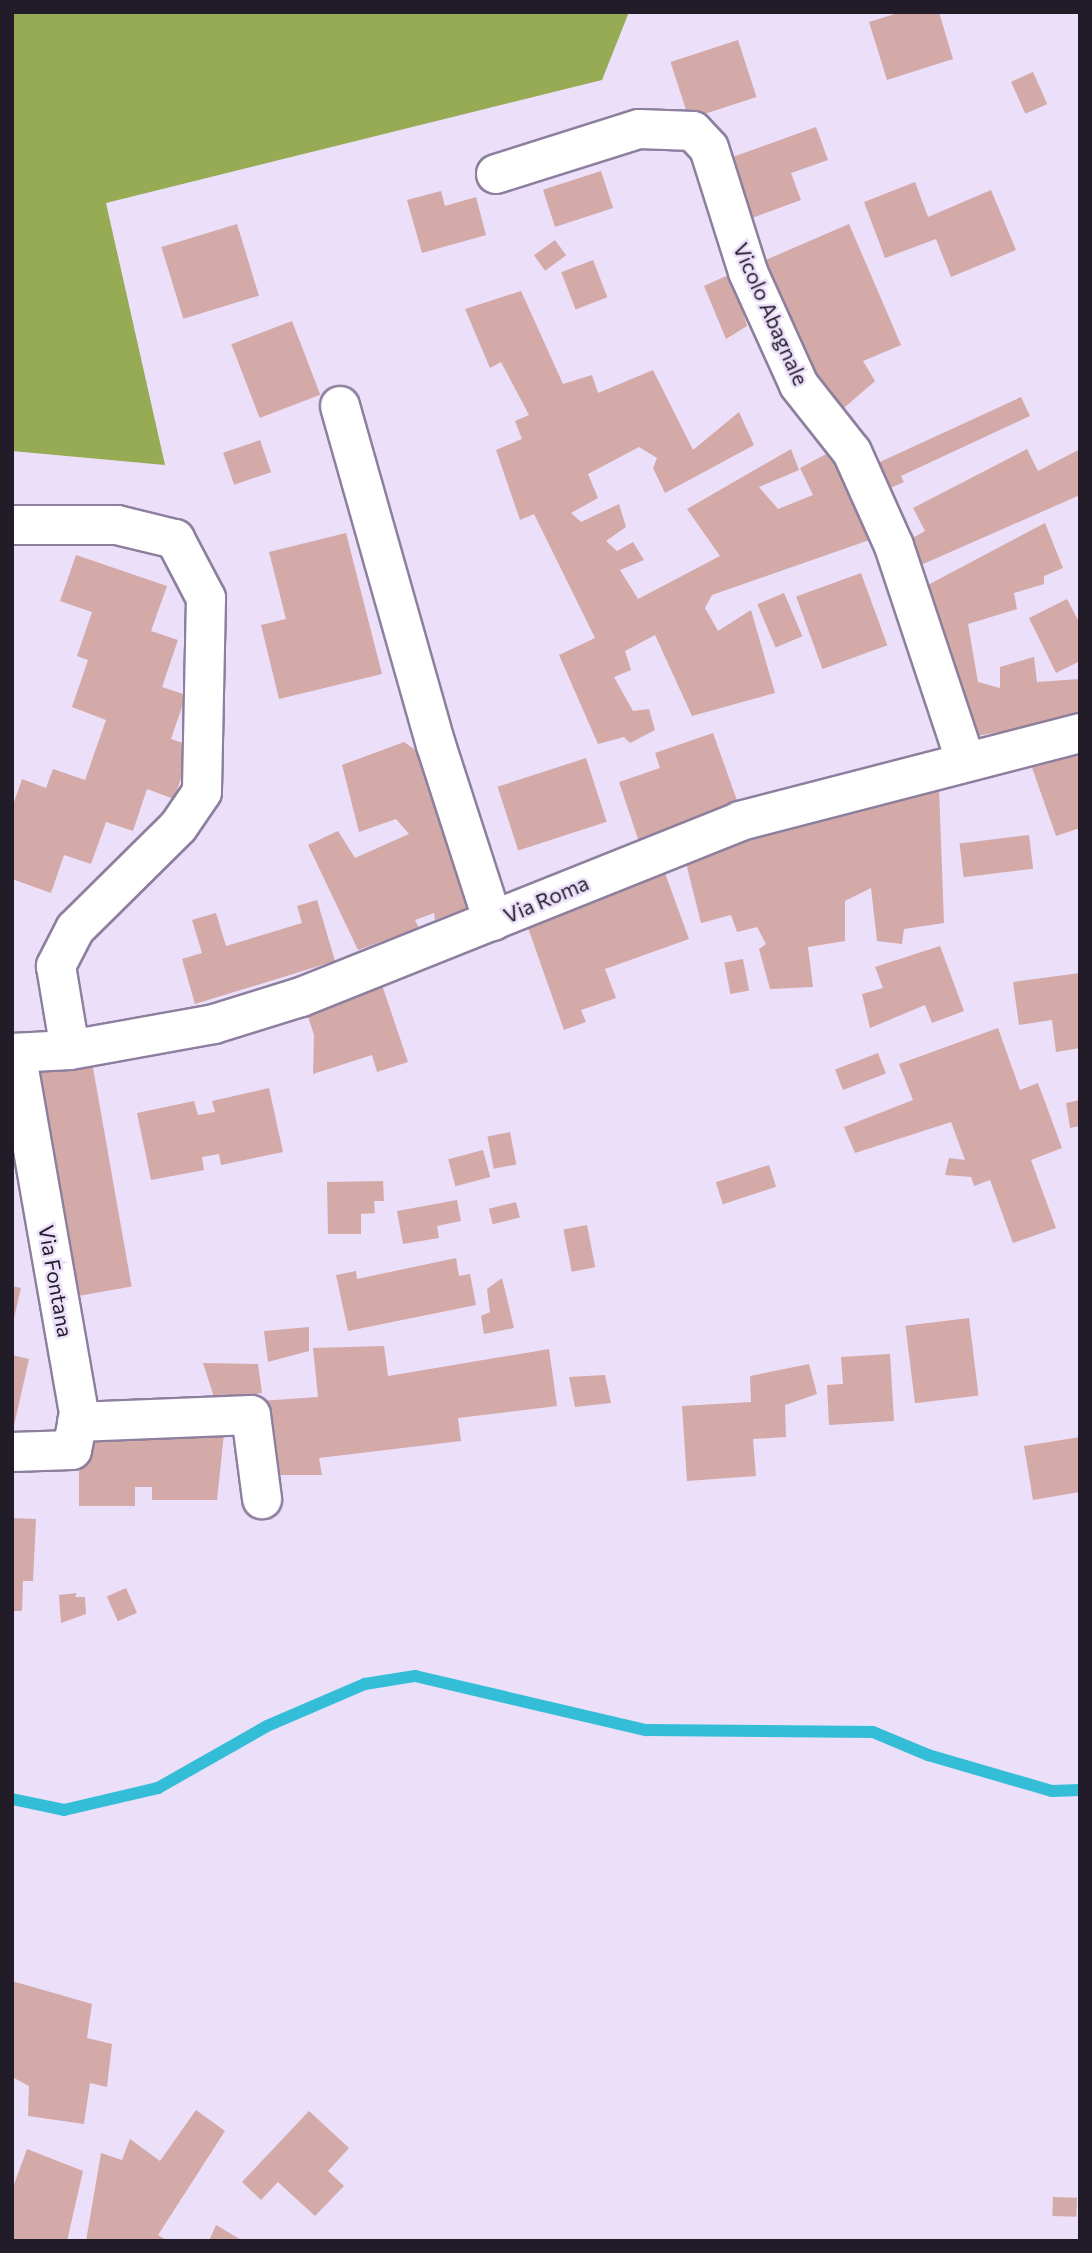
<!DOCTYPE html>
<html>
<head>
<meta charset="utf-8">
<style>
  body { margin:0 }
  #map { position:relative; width:1092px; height:2253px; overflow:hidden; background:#ebdffa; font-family:Commissioner,sans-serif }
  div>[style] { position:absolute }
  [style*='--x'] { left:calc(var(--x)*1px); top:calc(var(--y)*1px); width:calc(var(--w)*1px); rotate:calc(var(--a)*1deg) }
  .forest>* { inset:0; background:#96ab53 }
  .stream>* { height:12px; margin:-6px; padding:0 6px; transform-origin:6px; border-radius:6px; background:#34bdd7 }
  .building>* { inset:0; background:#d3aaa7; transform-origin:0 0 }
  .roads { filter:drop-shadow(2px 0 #8d7f9e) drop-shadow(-2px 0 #8d7f9e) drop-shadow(0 2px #8d7f9e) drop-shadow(0 -2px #8d7f9e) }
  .minor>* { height:38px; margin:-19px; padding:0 19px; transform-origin:19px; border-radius:19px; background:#fff }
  span { translate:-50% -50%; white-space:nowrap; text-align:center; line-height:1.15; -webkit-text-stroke:5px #ebdffa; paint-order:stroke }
  .street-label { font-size:21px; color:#221c29 }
  .frame { position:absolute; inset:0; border:14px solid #221c29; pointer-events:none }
</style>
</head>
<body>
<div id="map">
  <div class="forest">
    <div style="clip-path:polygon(12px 12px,629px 12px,602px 80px,106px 203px,165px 465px,12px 451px)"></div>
  </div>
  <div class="stream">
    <div style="--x:12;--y:1799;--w:53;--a:11.9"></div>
    <div style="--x:64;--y:1810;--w:97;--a:-13.2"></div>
    <div style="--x:158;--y:1788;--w:125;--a:-29.6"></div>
    <div style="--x:267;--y:1726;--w:107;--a:-23.2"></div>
    <div style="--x:365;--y:1684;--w:51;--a:-9.1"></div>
    <div style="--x:415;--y:1676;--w:237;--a:13.2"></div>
    <div style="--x:646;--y:1730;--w:227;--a:0.5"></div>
    <div style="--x:873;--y:1732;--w:60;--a:22.7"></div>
    <div style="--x:928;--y:1755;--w:129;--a:16.2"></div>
    <div style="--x:1052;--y:1791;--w:28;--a:-2"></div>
  </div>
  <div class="building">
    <div style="clip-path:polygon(901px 12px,939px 12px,953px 59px,887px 80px,869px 22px)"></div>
    <div style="left:738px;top:40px;width:60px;height:71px;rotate:72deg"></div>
    <div style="left:1033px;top:72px;width:35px;height:24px;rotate:66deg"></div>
    <div style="clip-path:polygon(816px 127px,828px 160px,791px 173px,801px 200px,752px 218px,730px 158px)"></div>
    <div style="left:601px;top:171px;width:39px;height:61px;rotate:72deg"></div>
    <div style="clip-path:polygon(915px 182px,928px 217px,991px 190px,1016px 250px,951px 277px,936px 239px,885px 258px,864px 202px)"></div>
    <div style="clip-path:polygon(441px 191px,445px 206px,476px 197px,486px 235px,422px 253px,407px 200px)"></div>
    <div style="left:237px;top:224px;width:75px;height:79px;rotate:73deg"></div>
    <div style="clip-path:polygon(849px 224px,901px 345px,863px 361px,875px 381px,837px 414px,810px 384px,754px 265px)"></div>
    <div style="left:555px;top:240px;width:19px;height:26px;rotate:54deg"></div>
    <div style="left:593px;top:260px;width:40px;height:34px;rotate:69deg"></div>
    <div style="clip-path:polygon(735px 272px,746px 295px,739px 298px,747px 326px,726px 339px,704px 286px)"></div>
    <div style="clip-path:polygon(521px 291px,563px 384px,592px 375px,598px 393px,653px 370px,693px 450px,739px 412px,754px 445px,665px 493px,653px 468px,657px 458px,639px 447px,588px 474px,598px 498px,571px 513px,581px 522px,619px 504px,626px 527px,606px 541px,617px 551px,633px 542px,644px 560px,620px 570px,638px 599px,720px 556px,687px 509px,791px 449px,799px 470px,759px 487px,778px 509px,813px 495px,800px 468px,830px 452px,878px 537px,712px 595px,705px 608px,718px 631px,751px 610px,775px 693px,692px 716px,655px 635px,625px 651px,631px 670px,614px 677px,633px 711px,649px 709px,655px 730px,630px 743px,624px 737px,598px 744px,559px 655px,595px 638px,534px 514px,520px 520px,496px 450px,522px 439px,515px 421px,529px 415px,501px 362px,490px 368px,465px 309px)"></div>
    <div style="left:292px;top:321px;width:79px;height:65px;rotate:69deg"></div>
    <div style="clip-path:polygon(1021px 397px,1030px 416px,901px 476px,904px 482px,881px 492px,869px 467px)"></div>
    <div style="left:260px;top:440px;width:34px;height:39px;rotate:71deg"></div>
    <div style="clip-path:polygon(1027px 449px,1038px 471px,1080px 449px,1080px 495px,921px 565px,907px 541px,925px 531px,913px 508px)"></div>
    <div style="clip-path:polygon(1045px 523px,1063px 568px,1044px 576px,1044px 584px,1014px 593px,1017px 609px,968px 624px,978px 682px,1000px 688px,1000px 667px,1034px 657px,1037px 682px,1080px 679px,1080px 718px,971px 737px,924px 587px)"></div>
    <div style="clip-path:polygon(346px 533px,382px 674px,279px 699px,261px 625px,286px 619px,269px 552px)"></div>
    <div style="clip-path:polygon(76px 555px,167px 586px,151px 631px,178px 640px,162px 687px,186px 695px,171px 739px,192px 746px,174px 799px,147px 789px,133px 831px,106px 822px,91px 864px,64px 855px,51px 893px,12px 879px,12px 808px,22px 779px,46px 788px,53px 769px,85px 780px,106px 720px,72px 707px,88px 660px,77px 656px,92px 612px,60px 601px)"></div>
    <div style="left:861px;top:573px;width:77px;height:69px;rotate:70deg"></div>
    <div style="left:784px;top:593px;width:47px;height:29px;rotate:67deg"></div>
    <div style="clip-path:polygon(1067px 599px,1080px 624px,1080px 661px,1056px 673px,1029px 618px)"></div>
    <div style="clip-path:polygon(713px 733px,739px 806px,639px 842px,619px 782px,660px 768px,655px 753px)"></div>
    <div style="clip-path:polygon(404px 742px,420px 753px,475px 905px,435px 920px,434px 913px,415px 920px,419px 928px,358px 950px,308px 845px,338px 831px,355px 858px,409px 834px,396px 819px,359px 832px,342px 765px)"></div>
    <div style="clip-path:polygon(1080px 746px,1080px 828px,1056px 836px,1029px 759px)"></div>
    <div style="left:586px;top:758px;width:67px;height:93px;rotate:72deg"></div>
    <div style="clip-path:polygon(939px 788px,944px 923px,904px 929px,902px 944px,877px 941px,871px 888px,845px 901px,845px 941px,808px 947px,813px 987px,770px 989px,759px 949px,766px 944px,757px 927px,737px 932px,731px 915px,701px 923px,684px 855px)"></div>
    <div style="left:1029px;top:835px;width:34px;height:70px;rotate:83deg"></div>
    <div style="clip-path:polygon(665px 873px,689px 939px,605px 969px,616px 998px,581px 1010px,586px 1022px,564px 1030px,527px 925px)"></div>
    <div style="clip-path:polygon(317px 900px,335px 961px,195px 1004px,182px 959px,202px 953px,192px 920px,216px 913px,226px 946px,302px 923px,297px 906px)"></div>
    <div style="clip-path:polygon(940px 946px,964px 1011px,932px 1023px,925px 1005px,870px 1028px,862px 994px,883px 988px,875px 967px)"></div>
    <div style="left:743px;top:959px;width:32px;height:19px;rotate:79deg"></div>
    <div style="clip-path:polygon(1080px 973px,1080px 1048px,1056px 1052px,1052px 1020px,1019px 1025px,1013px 982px)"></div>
    <div style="clip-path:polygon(380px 979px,408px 1062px,377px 1072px,372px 1055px,313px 1074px,314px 1035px,304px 1004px)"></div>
    <div style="clip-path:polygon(998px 1028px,1020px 1090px,1038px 1083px,1062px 1148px,1031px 1160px,1056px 1228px,1013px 1243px,990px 1180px,974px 1186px,971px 1177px,945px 1175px,949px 1158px,965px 1160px,951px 1122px,855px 1153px,844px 1127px,913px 1100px,899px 1064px)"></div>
    <div style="left:878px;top:1053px;width:22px;height:46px;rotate:69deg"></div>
    <div style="left:92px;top:1062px;width:228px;height:57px;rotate:80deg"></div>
    <div style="clip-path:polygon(269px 1088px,283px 1152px,221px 1165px,219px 1154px,202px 1157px,204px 1170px,151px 1180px,137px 1113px,194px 1101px,198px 1115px,215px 1112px,212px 1101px)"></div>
    <div style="clip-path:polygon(1080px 1100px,1080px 1126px,1070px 1128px,1066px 1103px)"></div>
    <div style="left:510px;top:1132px;width:33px;height:23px;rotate:79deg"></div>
    <div style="left:483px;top:1150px;width:28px;height:36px;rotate:75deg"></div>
    <div style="left:769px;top:1165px;width:23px;height:56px;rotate:72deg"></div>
    <div style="clip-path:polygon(383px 1181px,384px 1201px,374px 1201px,375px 1213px,361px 1214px,361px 1234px,328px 1234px,327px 1182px)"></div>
    <div style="clip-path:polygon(457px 1200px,461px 1221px,437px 1226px,439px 1238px,403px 1244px,397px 1211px)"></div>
    <div style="left:516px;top:1202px;width:16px;height:28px;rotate:76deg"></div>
    <div style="left:587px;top:1225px;width:43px;height:24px;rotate:79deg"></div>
    <div style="clip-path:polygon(456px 1258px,459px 1276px,470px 1274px,476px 1305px,348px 1331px,336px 1275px,356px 1271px,357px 1279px)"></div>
    <div style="clip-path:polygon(502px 1278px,514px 1328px,484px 1334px,481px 1316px,490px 1312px,487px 1289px)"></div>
    <div style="clip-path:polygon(12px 1286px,21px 1288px,13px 1322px,12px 1322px)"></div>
    <div style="left:969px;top:1318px;width:78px;height:64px;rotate:83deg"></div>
    <div style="clip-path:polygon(309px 1327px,309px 1351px,268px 1362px,264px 1331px)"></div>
    <div style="clip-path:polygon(384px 1346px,388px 1376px,549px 1349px,557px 1406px,458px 1418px,461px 1441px,319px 1458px,322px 1475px,266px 1475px,260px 1401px,318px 1397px,313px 1348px)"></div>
    <div style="clip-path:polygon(890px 1354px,894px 1421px,829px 1425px,827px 1385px,843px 1384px,841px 1357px)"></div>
    <div style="clip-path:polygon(12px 1355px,29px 1359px,13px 1430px,12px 1430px)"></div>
    <div style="clip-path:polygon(203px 1363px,258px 1364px,262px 1393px,215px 1400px)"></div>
    <div style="clip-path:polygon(809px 1364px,817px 1394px,785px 1405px,786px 1437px,753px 1439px,756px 1476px,687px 1481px,682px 1406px,751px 1402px,750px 1376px)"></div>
    <div style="clip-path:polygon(605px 1375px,611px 1403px,575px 1407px,569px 1377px)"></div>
    <div style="clip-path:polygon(79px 1424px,225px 1424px,217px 1500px,152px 1500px,152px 1487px,135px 1487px,135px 1506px,79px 1506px)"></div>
    <div style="clip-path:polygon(1080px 1437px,1080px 1492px,1033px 1500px,1024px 1446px)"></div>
    <div style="clip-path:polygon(12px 1518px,36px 1519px,33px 1581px,23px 1581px,22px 1611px,12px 1611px)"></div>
    <div style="left:126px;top:1588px;width:27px;height:21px;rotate:66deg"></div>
    <div style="clip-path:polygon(77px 1593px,75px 1597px,85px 1597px,86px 1614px,61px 1623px,59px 1595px)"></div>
    <div style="clip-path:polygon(12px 1981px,92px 2004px,87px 2038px,112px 2044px,107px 2087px,90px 2083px,84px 2124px,28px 2116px,29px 2086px,12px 2077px)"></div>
    <div style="clip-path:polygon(196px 2110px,225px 2131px,158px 2235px,168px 2241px,86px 2241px,101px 2153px,122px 2160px,130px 2139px,160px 2161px)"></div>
    <div style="clip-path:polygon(309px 2111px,349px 2148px,328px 2171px,344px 2186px,315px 2216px,278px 2182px,261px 2200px,242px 2182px)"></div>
    <div style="clip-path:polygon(27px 2149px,83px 2171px,67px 2241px,12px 2241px,12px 2190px)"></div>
    <div style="left:1053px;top:2197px;width:24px;height:19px;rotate:2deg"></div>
    <div style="clip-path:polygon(216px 2225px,243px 2241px,209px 2241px)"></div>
  </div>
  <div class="roads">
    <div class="minor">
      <div style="--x:496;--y:174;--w:150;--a:-17.5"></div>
      <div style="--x:639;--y:129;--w:54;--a:2.1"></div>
      <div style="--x:693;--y:131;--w:23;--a:47"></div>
      <div style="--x:709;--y:148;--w:130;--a:72.5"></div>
      <div style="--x:748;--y:272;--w:124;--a:65.7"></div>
      <div style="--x:799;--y:385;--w:85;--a:51.7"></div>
      <div style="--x:852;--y:452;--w:103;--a:65.9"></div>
      <div style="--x:894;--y:546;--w:225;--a:71.6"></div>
      <div style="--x:340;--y:406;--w:352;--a:74.2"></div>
      <div style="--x:436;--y:745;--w:185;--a:72.1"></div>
      <div style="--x:12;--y:525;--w:105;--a:0"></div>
      <div style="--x:117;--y:525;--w:60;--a:13.6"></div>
      <div style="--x:175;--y:539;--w:67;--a:62.3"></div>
      <div style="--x:206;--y:598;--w:194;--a:91.2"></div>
      <div style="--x:202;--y:792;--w:42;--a:124.4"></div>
      <div style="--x:178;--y:827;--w:145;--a:135.3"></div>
      <div style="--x:75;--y:929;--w:42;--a:117.2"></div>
      <div style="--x:56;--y:966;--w:85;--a:80.5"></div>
      <div style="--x:12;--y:1053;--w:58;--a:-3"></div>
      <div style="--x:70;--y:1050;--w:146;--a:-10.2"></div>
      <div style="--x:214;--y:1024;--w:91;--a:-17.2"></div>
      <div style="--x:301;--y:997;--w:473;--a:-21.8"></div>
      <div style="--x:740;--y:821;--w:351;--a:-14.5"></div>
      <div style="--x:77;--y:1422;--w:174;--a:-2.3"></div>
      <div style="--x:251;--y:1415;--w:85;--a:82.5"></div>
      <div style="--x:12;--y:1452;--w:60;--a:-1.9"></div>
      <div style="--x:72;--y:1450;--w:38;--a:-79"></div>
      <div style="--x:79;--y:1413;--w:365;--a:-99.9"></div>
    </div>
  </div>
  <div class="street-label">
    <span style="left:771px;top:314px;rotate:66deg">Vicolo Abagnale</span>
    <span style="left:546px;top:899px;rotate:-23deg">Via Roma</span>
    <span style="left:56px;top:1281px;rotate:80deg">Via Fontana</span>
  </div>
  <div class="frame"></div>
</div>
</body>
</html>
